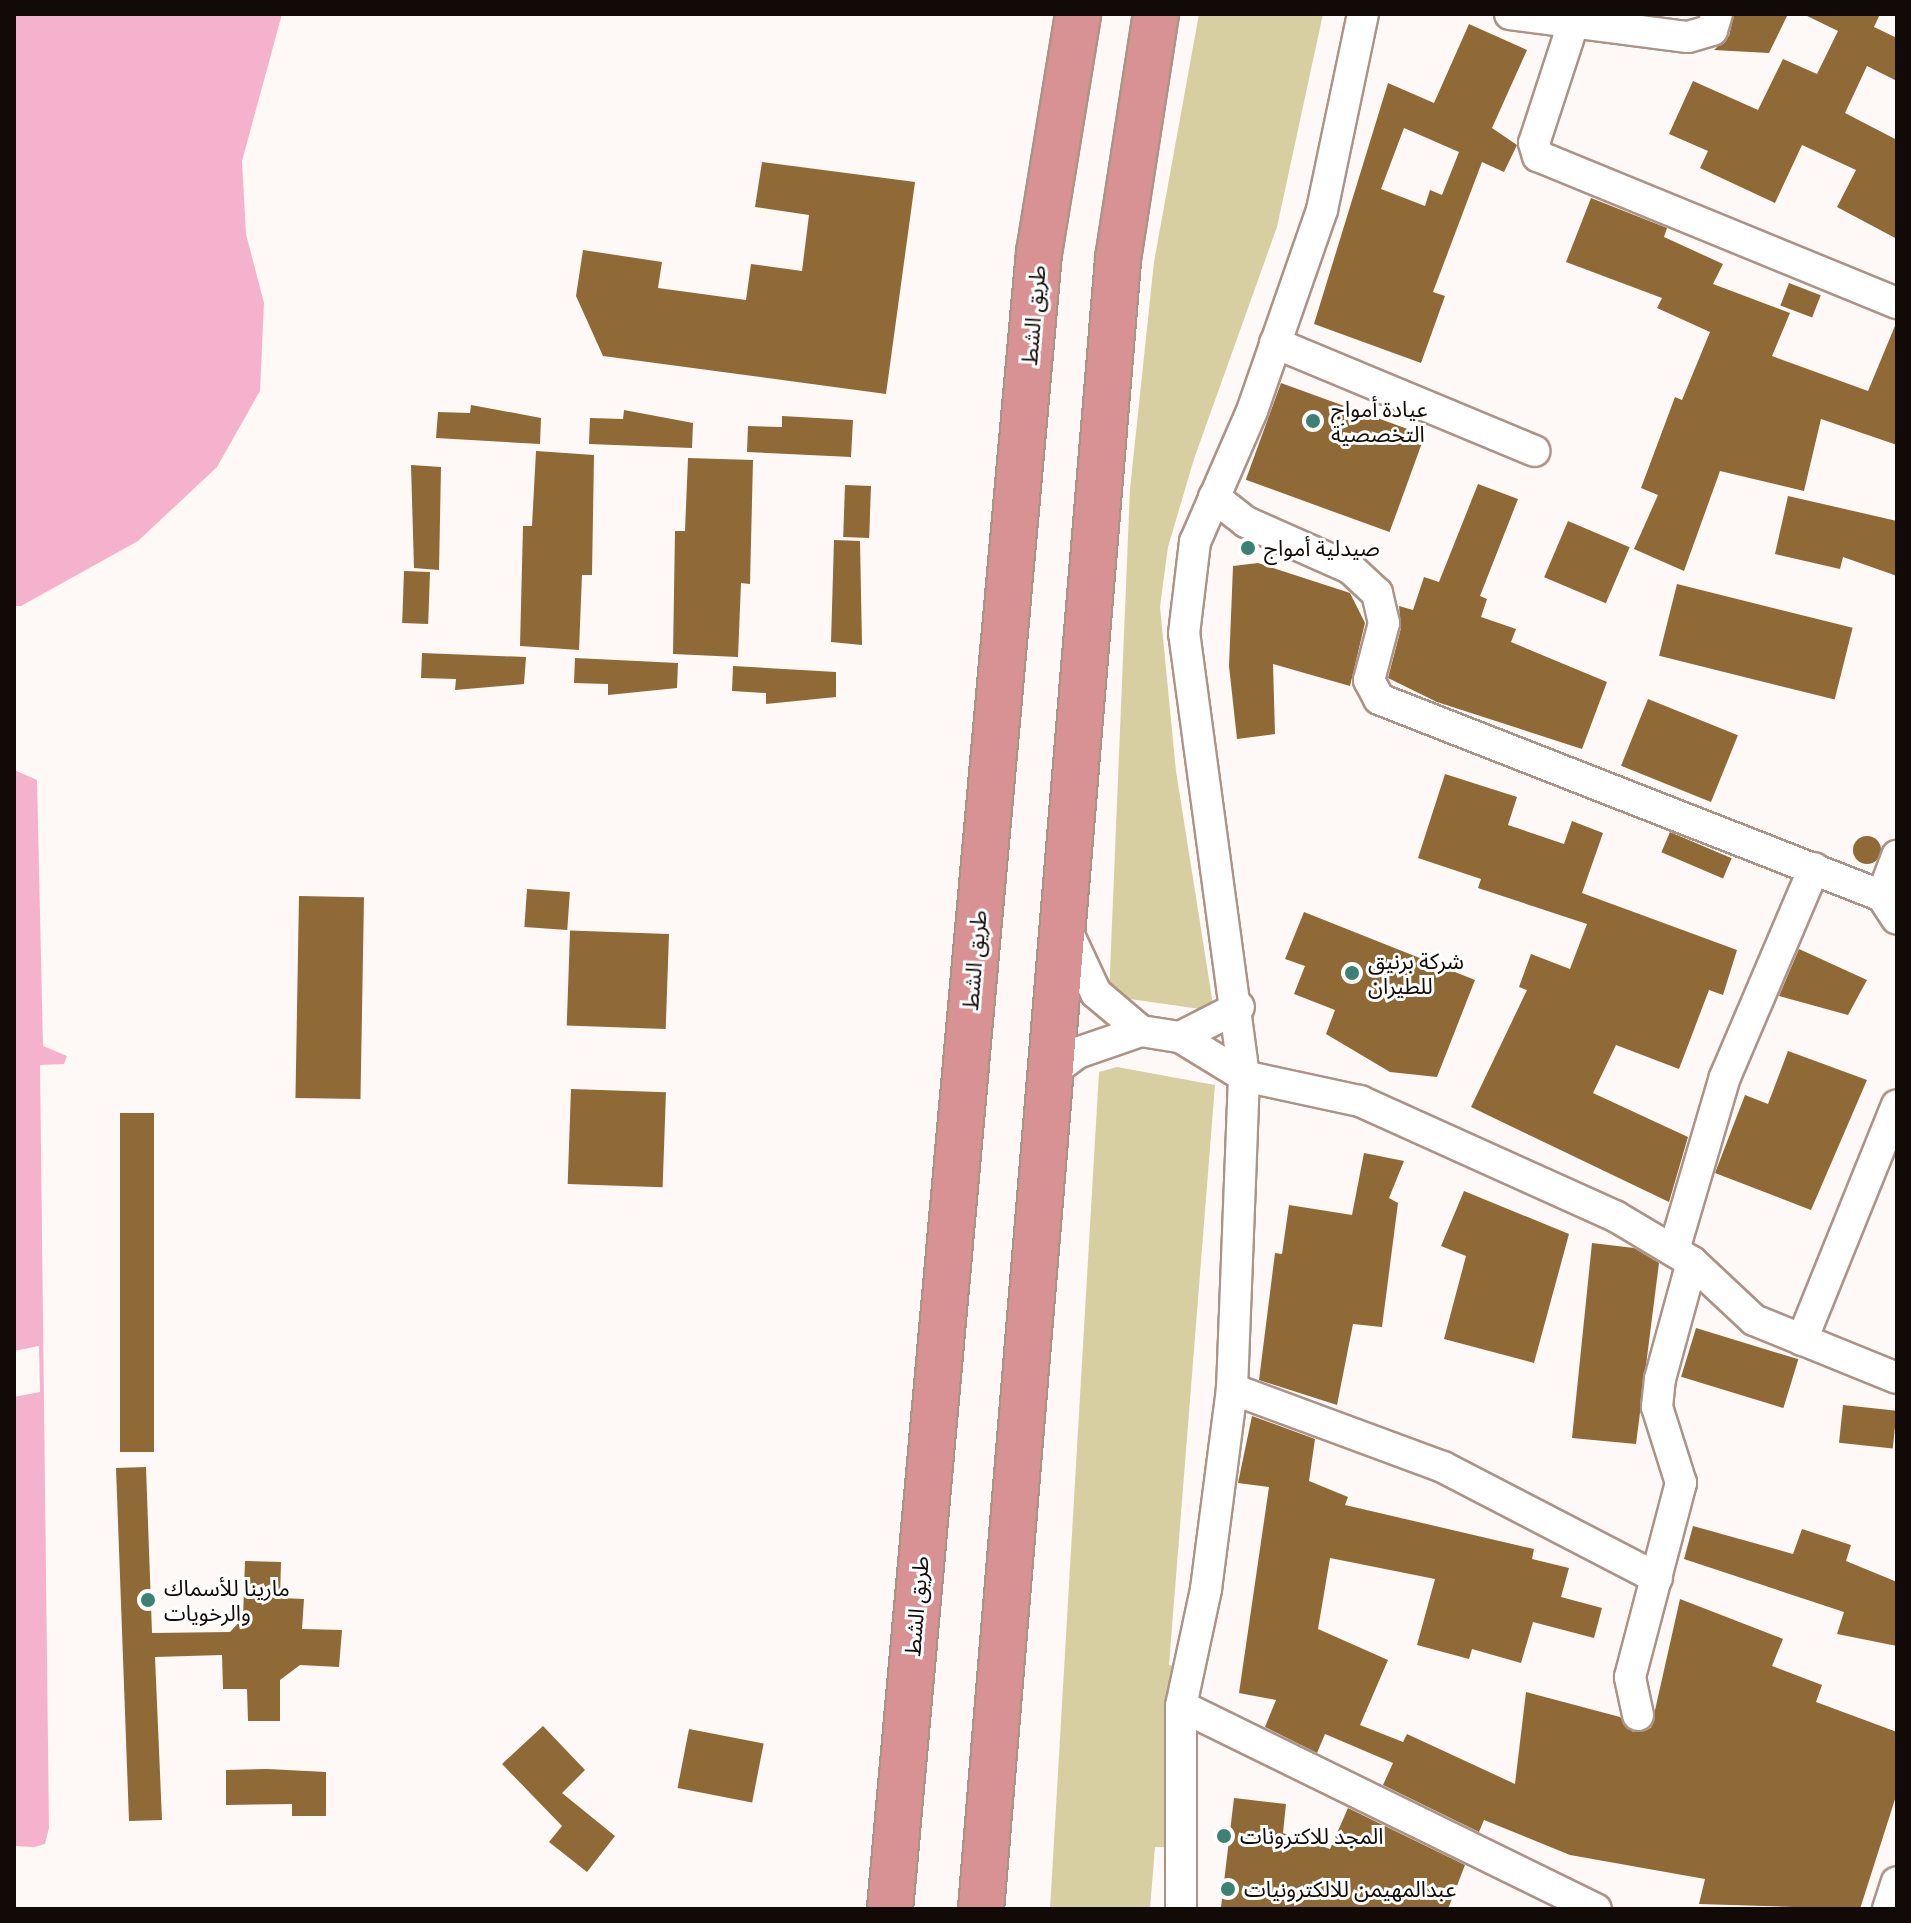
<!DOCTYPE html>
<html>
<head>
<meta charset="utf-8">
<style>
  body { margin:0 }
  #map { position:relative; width:1911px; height:1923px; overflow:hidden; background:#fef9f6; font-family:"IBM Plex Sans","Noto Sans Arabic",sans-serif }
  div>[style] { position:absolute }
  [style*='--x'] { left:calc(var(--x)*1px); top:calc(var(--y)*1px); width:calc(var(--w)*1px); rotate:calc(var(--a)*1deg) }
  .green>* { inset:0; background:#d7cfa1 }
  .water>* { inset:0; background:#f4b2cd }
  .pier>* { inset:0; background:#fef9f6 }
  .building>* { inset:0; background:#8f6936; transform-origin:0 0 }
  .round { border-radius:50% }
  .roads { filter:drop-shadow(2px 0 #ac9388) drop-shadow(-2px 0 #ac9388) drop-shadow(0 2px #ac9388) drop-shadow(0 -2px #ac9388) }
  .minor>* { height:30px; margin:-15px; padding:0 15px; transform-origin:15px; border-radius:15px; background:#fff }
  .trunk>* { height:44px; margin:-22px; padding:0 22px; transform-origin:22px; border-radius:22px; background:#d89293 }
  .dots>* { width:22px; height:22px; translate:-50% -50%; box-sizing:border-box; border:4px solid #fff; border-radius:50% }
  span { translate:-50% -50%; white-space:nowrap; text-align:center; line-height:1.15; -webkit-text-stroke:6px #fff; paint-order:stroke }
  .street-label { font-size:22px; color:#120a06 }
  .poi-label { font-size:22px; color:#120a06 }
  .left { translate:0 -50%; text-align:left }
  .frame { position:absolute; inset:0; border:16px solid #120a06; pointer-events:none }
</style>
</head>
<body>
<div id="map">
  <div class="green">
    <div style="clip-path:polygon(1199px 14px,1323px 14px,1277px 227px,1194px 459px,1168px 547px,1160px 607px,1176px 771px,1214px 1011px,1109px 996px,1130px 489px,1154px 262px)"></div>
    <div style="clip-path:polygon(1117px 1067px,1215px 1085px,1169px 1665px,1176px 1666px,1165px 1847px,1155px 1847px,1150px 1909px,1050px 1909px,1099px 1072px)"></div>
  </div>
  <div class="water">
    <div style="clip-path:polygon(14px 14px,282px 14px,242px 161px,246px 234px,264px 303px,260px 391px,217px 467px,138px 541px,21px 606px,14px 606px)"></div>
    <div style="clip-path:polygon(14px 770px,37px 780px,43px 1046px,67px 1056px,64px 1064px,40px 1065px,49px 1828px,45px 1844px,34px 1847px,14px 1846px)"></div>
  </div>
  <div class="pier">
    <div style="clip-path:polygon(39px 1346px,40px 1392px,14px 1397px,14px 1351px)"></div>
  </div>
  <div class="building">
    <div style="clip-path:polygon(1734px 14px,1788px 14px,1769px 53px,1714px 50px,1729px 36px)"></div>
    <div style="clip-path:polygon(1803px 14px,1880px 14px,1874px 27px,1897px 38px,1897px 81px,1867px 66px,1845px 113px,1897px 140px,1897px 239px,1837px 207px,1856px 170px,1802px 145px,1775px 203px,1700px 168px,1708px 151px,1669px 134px,1693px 81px,1758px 110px,1783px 59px,1817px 74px,1838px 31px)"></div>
    <div style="clip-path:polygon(evenodd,1469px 24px,1527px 50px,1492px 128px,1517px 145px,1504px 172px,1482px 162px,1433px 292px,1445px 296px,1421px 363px,1314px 324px,1388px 83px,1434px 103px,1469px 24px,1404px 128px,1459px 152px,1442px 195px,1430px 190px,1425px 206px,1381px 189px,1404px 128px)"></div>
    <div style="clip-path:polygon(762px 162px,915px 182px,886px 394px,603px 356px,576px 296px,583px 250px,662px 262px,658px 288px,746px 300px,751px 264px,802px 271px,809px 215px,755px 207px)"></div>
    <div style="clip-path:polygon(1591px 198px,1667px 228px,1664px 237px,1723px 264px,1713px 284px,1790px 313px,1772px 356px,1868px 391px,1897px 321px,1897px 445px,1821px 419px,1804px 491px,1720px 471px,1684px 571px,1634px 549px,1658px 495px,1641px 488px,1675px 397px,1682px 400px,1710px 332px,1657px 308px,1662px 298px,1566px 262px)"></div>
    <div style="left:1789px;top:283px;width:34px;height:24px;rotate:21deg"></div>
    <div style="left:1281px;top:383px;width:153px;height:103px;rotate:20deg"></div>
    <div style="clip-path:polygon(471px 405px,541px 418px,540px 444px,436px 438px,438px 412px,470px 413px)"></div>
    <div style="clip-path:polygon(624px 410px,693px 423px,692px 448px,589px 444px,590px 418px,623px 419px)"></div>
    <div style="clip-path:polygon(782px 416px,853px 420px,851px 457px,747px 452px,748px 426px,782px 427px)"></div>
    <div style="clip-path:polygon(536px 451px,594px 455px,592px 575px,582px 575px,579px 650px,520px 646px,523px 526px,532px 526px)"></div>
    <div style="clip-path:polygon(688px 458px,753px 460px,750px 584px,741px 583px,738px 657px,673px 654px,675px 531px,685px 531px)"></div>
    <div style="clip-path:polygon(411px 465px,441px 467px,439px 570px,414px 568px)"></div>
    <div style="clip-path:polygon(1478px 484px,1518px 499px,1480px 596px,1487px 599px,1481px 617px,1516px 629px,1511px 642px,1607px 682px,1582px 749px,1437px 702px,1388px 678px,1401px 628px,1399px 606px,1413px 610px,1424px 577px,1439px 582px)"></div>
    <div style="left:845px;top:485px;width:26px;height:52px;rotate:2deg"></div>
    <div style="clip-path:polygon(1788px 496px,1897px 521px,1897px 576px,1843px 557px,1840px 569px,1775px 554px)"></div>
    <div style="left:1568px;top:521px;width:67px;height:61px;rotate:23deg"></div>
    <div style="clip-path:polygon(834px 540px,860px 541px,862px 645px,831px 642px)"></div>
    <div style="clip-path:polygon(1258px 563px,1350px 593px,1365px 623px,1350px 686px,1273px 664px,1275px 734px,1237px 739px,1229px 666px,1233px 566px)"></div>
    <div style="left:404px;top:571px;width:26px;height:52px;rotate:2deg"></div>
    <div style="left:1677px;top:584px;width:181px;height:74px;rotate:14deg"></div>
    <div style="clip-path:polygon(422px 653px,526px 657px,524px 684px,455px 690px,456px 679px,421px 678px)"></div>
    <div style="clip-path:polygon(575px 658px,678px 663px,677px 688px,608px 695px,608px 684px,574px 683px)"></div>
    <div style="clip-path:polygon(733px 666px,836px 672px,836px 697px,766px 704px,766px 693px,732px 691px)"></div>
    <div style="left:1648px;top:699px;width:97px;height:72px;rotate:22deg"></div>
    <div style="clip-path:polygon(1445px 774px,1517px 797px,1508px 825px,1564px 844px,1572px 821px,1603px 833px,1582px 893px,1737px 950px,1723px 995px,1709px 990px,1679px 1069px,1616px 1045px,1593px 1093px,1688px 1137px,1669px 1202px,1471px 1107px,1527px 990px,1519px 987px,1531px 954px,1570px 969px,1587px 924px,1478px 888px,1481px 879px,1418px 858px)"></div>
    <div style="left:1670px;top:832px;width:67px;height:22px;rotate:23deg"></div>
    <div class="round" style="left:1853px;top:836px;width:28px;height:28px"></div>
    <div style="left:527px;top:889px;width:43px;height:38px;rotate:4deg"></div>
    <div style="left:299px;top:896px;width:65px;height:202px;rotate:1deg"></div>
    <div style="clip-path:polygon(1304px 912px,1475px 980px,1437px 1077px,1390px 1072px,1326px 1034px,1335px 1010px,1294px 994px,1305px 966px,1285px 959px)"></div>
    <div style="left:669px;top:934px;width:95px;height:99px;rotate:92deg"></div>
    <div style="clip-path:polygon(1799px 949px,1867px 980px,1848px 1015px,1779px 996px)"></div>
    <div style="clip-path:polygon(1788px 1051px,1867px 1080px,1811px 1210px,1715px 1173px,1745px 1095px,1768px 1104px)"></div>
    <div style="left:571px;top:1089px;width:95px;height:95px;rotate:2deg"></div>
    <div style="left:120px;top:1113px;width:34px;height:339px"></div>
    <div style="clip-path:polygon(1364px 1153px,1404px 1161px,1389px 1198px,1398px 1203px,1382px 1327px,1353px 1324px,1337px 1405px,1259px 1380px,1275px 1253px,1282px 1254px,1289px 1205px,1352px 1215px)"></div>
    <div style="clip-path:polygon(1464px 1191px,1569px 1234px,1534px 1363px,1444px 1339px,1466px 1256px,1441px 1246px)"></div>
    <div style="clip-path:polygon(1592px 1243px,1634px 1248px,1659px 1263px,1636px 1444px,1572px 1438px)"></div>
    <div style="left:1696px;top:1328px;width:107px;height:51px;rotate:17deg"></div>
    <div style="left:1843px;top:1405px;width:54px;height:38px;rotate:6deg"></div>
    <div style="clip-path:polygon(1252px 1416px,1315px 1439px,1309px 1481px,1348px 1497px,1345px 1505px,1534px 1549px,1532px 1559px,1569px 1568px,1561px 1597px,1602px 1608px,1594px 1638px,1533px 1622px,1521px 1663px,1472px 1649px,1469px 1659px,1417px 1645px,1435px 1579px,1330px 1558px,1318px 1629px,1388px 1660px,1360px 1725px,1403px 1742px,1407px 1734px,1515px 1784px,1526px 1692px,1620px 1717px,1633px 1732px,1651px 1728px,1680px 1599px,1783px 1639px,1772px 1666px,1822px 1685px,1816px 1702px,1897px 1732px,1897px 1793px,1860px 1909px,1699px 1904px,1705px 1879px,1570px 1855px,1484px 1820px,1479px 1832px,1383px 1785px,1393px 1763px,1325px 1734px,1317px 1753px,1265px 1727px,1276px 1700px,1239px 1693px,1269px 1487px,1238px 1483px)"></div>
    <div style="clip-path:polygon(146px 1467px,152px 1633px,230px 1632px,243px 1618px,245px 1561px,281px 1562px,280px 1598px,304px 1599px,302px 1629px,342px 1630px,339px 1667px,300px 1665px,280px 1680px,280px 1721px,248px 1721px,247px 1689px,223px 1689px,222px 1655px,155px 1657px,162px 1820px,129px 1821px,116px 1468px)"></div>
    <div style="clip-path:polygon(1693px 1526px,1793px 1554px,1802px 1529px,1851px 1545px,1846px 1561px,1897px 1582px,1897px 1646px,1837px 1634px,1844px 1612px,1684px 1559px)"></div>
    <div style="clip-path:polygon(543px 1726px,585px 1770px,562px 1793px,615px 1836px,587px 1872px,549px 1842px,562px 1826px,502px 1764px)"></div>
    <div style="left:689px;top:1729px;width:76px;height:60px;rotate:11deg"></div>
    <div style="clip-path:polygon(267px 1769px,326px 1772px,326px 1816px,292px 1816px,292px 1804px,226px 1805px,226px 1770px)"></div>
    <div style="clip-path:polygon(1234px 1798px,1286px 1804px,1283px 1833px,1330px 1849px,1348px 1808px,1465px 1865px,1448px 1909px,1221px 1907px)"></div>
  </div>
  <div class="roads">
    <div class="minor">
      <div style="--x:1510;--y:14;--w:179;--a:7.4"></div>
      <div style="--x:1688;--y:37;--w:25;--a:-16"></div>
      <div style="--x:1712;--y:30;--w:17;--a:-73"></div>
      <div style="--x:1573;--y:24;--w:125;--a:108.1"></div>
      <div style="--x:1534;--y:143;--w:14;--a:73"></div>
      <div style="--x:1538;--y:156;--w:388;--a:22.3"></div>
      <div style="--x:1275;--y:343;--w:281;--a:22.6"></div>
      <div style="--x:1214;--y:497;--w:41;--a:38"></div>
      <div style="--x:1246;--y:522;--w:114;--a:23.9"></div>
      <div style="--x:1350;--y:568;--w:37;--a:43"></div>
      <div style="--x:1377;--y:593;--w:31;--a:77"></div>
      <div style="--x:1384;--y:623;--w:59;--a:104.7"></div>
      <div style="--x:1369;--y:680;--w:21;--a:62"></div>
      <div style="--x:1379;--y:699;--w:540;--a:21.39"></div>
      <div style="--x:1882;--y:896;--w:27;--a:57"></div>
      <div style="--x:1882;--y:896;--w:43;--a:-69.4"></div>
      <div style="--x:1068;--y:933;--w:66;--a:65"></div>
      <div style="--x:1096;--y:993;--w:59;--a:40.2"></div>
      <div style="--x:1180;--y:1037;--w:66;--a:-27"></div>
      <div style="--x:1048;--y:1075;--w:36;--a:-37"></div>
      <div style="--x:1077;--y:1053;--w:68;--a:-19"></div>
      <div style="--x:1141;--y:1031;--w:39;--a:9"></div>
      <div style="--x:1180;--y:1037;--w:75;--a:31.4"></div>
      <div style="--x:1244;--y:1076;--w:119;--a:12.2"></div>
      <div style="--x:1360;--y:1101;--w:280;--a:24.3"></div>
      <div style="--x:1615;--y:1216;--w:90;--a:30.9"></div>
      <div style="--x:1692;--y:1262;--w:85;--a:43.1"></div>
      <div style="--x:1754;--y:1320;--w:154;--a:22.1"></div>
      <div style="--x:1674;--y:1250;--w:180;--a:-73.6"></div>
      <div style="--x:1725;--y:1077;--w:227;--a:-66.9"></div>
      <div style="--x:1802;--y:1340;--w:253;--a:-68"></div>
      <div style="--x:1232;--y:1389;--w:225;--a:20.3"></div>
      <div style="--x:1443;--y:1467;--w:241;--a:27.4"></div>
      <div style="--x:1181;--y:1706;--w:462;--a:26.1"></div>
      <div style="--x:1638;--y:1715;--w:39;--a:-102"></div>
      <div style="--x:1630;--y:1677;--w:201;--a:-75.3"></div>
      <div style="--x:1681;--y:1483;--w:80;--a:-107.5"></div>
      <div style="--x:1657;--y:1407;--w:28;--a:-84"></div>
      <div style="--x:1660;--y:1379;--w:121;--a:-74.7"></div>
      <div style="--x:1181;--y:1909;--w:203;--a:-90"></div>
      <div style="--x:1181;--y:1706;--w:120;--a:-77.9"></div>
      <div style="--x:1206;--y:1589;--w:202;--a:-82.6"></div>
      <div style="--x:1232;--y:1389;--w:313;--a:-87.8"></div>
      <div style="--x:1244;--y:1076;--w:446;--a:-97.7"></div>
      <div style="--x:1184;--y:634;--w:93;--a:-83.2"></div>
      <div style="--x:1195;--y:542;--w:143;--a:-66.5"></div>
      <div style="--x:1252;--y:411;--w:213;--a:-70.8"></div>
      <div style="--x:1322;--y:210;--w:200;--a:-78.2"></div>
      <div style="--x:1888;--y:1909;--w:28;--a:-72"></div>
    </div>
    <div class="trunk">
      <div style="--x:890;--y:1909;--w:1663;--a:-84.86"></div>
      <div style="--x:1039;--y:253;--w:242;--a:-80.7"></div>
      <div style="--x:981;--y:1909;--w:1656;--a:-85.25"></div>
      <div style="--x:1118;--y:259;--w:248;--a:-81.2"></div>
    </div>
  </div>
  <div class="dots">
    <div style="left:1313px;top:421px;background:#3d8175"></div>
    <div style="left:1248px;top:548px;background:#3d8175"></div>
    <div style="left:1352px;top:973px;background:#3d8175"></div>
    <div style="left:148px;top:1600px;background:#3d8175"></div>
    <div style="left:1224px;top:1836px;background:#3d8175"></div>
    <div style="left:1228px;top:1889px;background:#3d8175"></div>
  </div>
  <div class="street-label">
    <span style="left:1033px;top:315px;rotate:-85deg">طريق الشط</span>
    <span style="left:974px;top:960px;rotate:-85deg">طريق الشط</span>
    <span style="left:916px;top:1606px;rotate:-85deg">طريق الشط</span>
  </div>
  <div class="poi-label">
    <span class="left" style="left:1331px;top:421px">عيادة أمواج<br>التخصصية</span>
    <span class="left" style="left:1264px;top:548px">صيدلية أمواج</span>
    <span class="left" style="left:1368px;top:973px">شركة برنيق<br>للطيران</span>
    <span class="left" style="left:164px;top:1600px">مارينا للأسماك<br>والرخويات</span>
    <span class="left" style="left:1240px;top:1836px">المجد للاكترونات</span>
    <span class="left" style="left:1244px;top:1889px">عبدالمهيمن للالكترونيات</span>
  </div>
  <div class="frame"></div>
</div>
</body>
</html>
